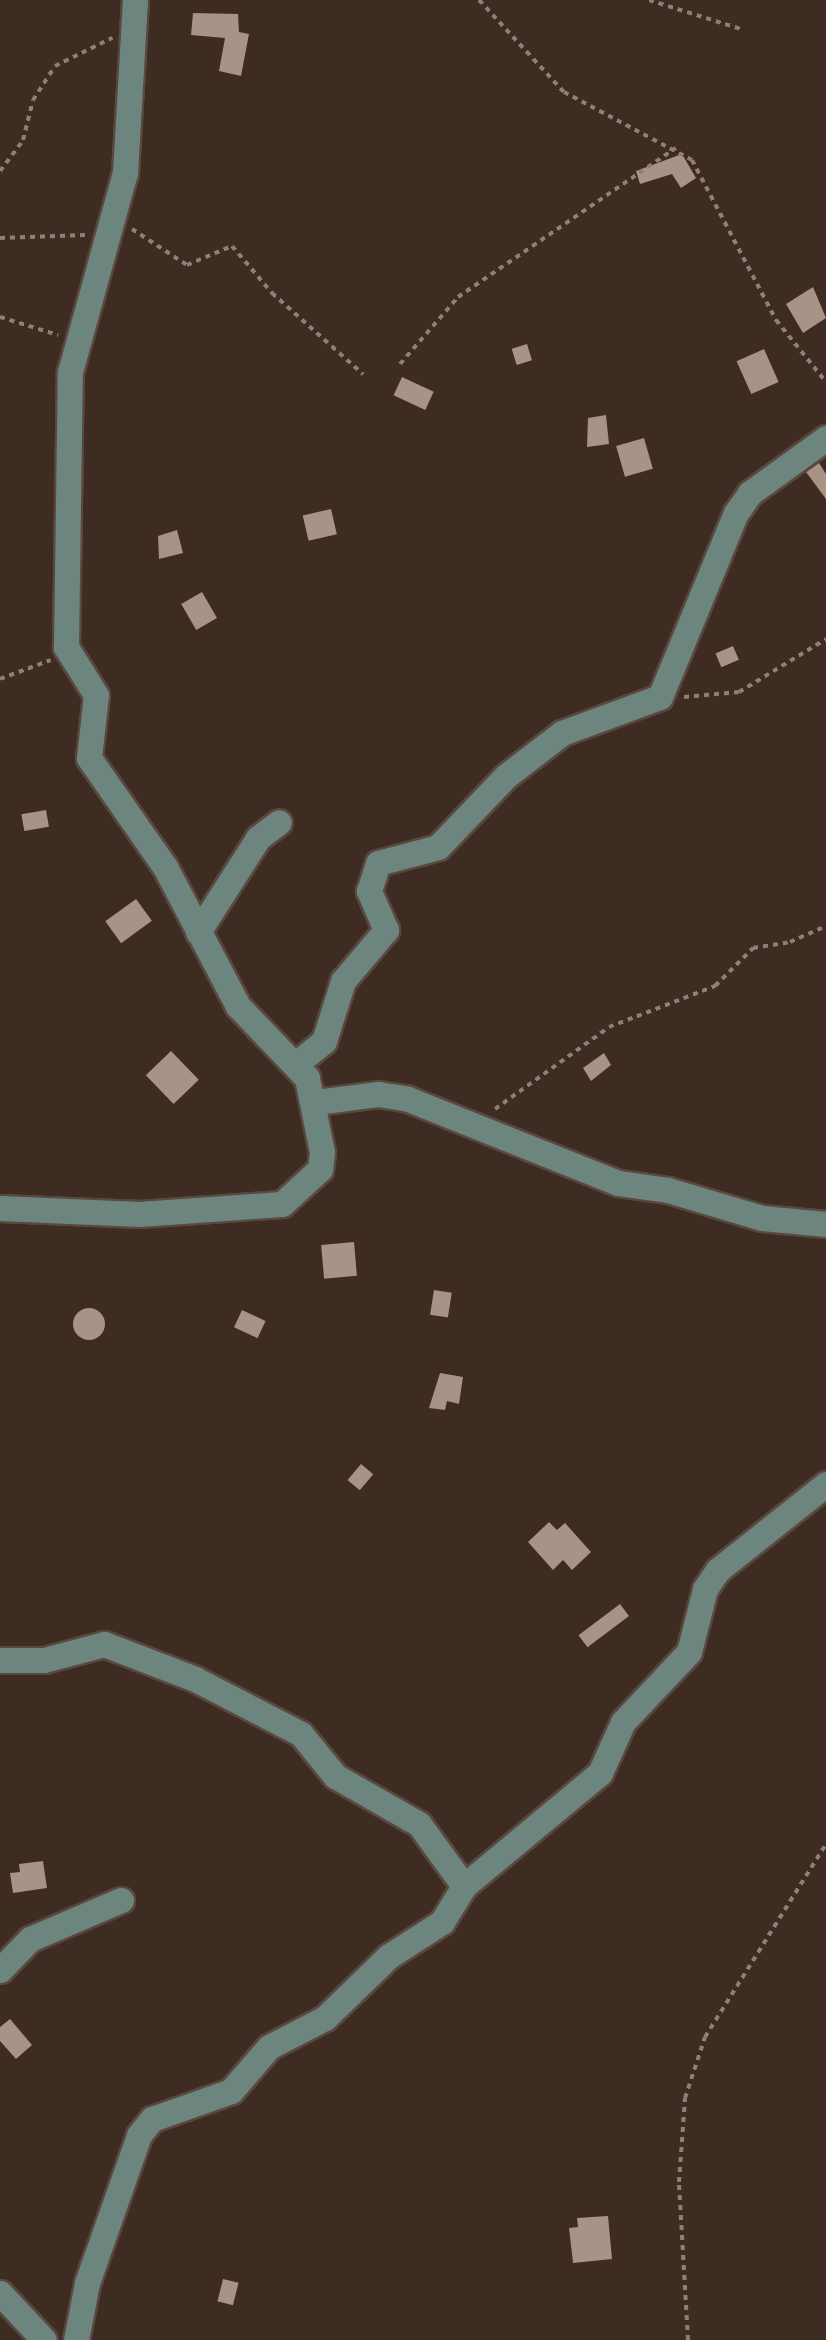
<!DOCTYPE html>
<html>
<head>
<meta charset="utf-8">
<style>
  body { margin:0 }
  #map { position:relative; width:826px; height:2340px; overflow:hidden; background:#3e2b21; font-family:"Asap Condensed",sans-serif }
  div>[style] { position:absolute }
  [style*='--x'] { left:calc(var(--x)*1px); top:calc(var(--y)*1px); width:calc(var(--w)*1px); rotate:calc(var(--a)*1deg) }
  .building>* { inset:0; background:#a99286; transform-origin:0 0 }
  .round { border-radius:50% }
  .path>* { height:4px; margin-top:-2px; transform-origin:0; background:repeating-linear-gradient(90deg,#8f7f76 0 5px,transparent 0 10px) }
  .roads { filter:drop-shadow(2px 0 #5a483e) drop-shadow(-2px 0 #5a483e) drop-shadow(0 2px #5a483e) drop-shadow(0 -2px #5a483e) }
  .minor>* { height:25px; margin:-12.5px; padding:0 12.5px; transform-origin:12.5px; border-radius:12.5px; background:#6d857f }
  span { translate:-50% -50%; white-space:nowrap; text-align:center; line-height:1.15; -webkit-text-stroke:10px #332118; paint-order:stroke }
</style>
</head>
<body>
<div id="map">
  <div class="building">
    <div style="clip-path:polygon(193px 13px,238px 14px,239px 32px,249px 34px,241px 76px,219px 71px,225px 38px,191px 35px)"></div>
    <div style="clip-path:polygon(682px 154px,696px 178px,681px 188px,672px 174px,640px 184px,636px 171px)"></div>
    <div style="clip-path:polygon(813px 287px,826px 318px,803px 333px,786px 304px)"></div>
    <div style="left:527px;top:344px;width:17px;height:16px;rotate:73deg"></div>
    <div style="left:764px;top:349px;width:36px;height:30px;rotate:66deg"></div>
    <div style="left:402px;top:377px;width:35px;height:20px;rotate:25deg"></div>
    <div style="clip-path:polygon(606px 415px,609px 444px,587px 447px,588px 418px)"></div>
    <div style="left:644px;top:438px;width:32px;height:29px;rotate:74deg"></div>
    <div style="clip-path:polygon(819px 463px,826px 474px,826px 499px,806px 472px)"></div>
    <div style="left:331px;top:509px;width:26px;height:29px;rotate:77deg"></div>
    <div style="clip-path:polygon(177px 530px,183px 553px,159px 559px,158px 536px)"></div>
    <div style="left:202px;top:592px;width:30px;height:24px;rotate:60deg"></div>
    <div style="left:733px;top:646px;width:15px;height:19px;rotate:67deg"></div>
    <div style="left:46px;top:810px;width:17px;height:25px;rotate:80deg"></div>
    <div style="left:136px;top:899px;width:27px;height:38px;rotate:54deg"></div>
    <div style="left:171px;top:1051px;width:40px;height:35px;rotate:46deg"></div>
    <div style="clip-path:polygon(604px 1053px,611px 1065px,591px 1081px,583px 1068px)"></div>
    <div style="left:354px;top:1242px;width:34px;height:33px;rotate:85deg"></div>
    <div style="left:434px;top:1290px;width:18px;height:25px;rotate:9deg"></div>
    <div class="round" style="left:73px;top:1308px;width:32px;height:32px"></div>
    <div style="left:242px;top:1310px;width:26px;height:19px;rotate:25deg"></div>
    <div style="clip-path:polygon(440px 1373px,463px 1377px,459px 1404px,447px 1401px,445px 1410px,429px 1408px)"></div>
    <div style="left:361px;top:1464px;width:16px;height:21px;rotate:40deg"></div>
    <div style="clip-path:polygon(549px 1522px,557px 1530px,565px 1523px,591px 1552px,572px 1570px,563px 1560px,553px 1570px,528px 1542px)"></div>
    <div style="left:620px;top:1604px;width:15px;height:52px;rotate:53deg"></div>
    <div style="clip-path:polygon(43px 1861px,47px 1888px,13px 1893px,10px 1873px,20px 1872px,19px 1864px)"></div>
    <div style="clip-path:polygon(10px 2019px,32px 2045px,16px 2059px,0 2041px,0 2027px)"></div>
    <div style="clip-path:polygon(608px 2216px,612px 2259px,573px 2263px,569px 2228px,578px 2227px,577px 2218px)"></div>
    <div style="left:223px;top:2279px;width:16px;height:23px;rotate:14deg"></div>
  </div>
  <div class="path">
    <div style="--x:479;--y:0;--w:125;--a:47.3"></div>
    <div style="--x:564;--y:92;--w:145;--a:28"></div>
    <div style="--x:692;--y:160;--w:181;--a:62.3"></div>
    <div style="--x:776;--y:320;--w:80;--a:51.1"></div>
    <div style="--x:649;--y:0;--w:100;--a:17.5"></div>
    <div style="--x:0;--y:171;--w:39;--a:-53"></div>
    <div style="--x:23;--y:140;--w:41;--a:-76"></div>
    <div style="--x:33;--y:100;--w:40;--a:-57.1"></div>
    <div style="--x:55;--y:66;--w:64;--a:-26.2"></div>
    <div style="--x:132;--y:229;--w:66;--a:33.2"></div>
    <div style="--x:187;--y:265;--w:49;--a:-22.9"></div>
    <div style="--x:232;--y:246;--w:62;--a:49.6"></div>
    <div style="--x:272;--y:293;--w:122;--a:41.7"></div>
    <div style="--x:0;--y:238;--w:85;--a:-2"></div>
    <div style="--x:0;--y:317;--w:61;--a:17.2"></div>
    <div style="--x:400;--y:364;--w:89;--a:-49.1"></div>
    <div style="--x:458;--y:297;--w:264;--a:-34.4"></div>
    <div style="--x:0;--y:679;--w:54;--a:-20.4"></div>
    <div style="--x:684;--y:697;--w:55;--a:-5.2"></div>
    <div style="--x:739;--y:692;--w:102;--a:-31.3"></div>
    <div style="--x:495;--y:1109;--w:140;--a:-35.7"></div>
    <div style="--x:609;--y:1027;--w:114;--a:-21.1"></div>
    <div style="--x:715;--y:986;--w:54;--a:-45"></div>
    <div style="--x:753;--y:948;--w:37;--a:-9"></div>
    <div style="--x:790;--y:942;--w:39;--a:-24"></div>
    <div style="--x:688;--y:2340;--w:158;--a:-93.3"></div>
    <div style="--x:679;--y:2182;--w:84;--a:-85.9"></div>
    <div style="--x:685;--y:2098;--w:64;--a:-71.8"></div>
    <div style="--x:705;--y:2037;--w:228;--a:-57.9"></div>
  </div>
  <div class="roads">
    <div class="minor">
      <div style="--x:198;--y:932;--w:112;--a:-57.4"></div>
      <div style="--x:258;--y:838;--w:26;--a:-37"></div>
      <div style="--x:297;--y:1063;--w:35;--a:-39"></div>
      <div style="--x:324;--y:1041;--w:63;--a:-72.4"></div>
      <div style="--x:343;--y:981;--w:67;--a:-49.9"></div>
      <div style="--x:386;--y:930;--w:43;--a:-113.6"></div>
      <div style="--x:369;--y:891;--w:29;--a:-72"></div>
      <div style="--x:378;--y:863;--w:62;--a:-14.9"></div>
      <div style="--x:438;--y:847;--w:98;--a:-46.2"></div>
      <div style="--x:506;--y:776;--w:71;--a:-37.5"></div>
      <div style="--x:562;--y:733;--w:104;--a:-20.2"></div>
      <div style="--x:660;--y:697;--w:199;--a:-67.6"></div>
      <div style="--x:736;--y:513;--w:24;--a:-55"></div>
      <div style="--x:750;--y:493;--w:94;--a:-35.9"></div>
      <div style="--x:316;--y:1102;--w:63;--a:-7.4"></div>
      <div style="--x:378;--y:1094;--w:30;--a:9"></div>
      <div style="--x:408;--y:1099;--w:226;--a:21.8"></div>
      <div style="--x:618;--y:1183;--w:50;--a:8"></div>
      <div style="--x:668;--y:1190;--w:98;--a:16.6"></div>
      <div style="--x:762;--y:1218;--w:64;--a:5.4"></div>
      <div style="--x:0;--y:1208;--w:139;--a:2.5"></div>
      <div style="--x:139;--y:1214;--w:143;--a:-4"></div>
      <div style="--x:282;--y:1204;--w:52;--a:-42.6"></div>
      <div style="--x:320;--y:1169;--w:17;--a:-83"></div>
      <div style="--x:322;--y:1152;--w:76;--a:-101.5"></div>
      <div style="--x:307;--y:1078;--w:100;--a:-133.8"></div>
      <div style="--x:238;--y:1006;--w:157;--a:-117.7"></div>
      <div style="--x:165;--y:867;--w:133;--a:-124.9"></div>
      <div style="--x:89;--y:758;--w:63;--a:-83.7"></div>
      <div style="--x:96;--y:695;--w:57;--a:-122"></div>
      <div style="--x:66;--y:647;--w:275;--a:-89.2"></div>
      <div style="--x:70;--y:372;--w:206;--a:-74.6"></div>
      <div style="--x:125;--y:173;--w:173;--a:-86.7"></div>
      <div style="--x:0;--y:1660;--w:44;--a:0"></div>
      <div style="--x:44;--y:1660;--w:62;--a:-14.9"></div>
      <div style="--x:104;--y:1644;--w:97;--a:21"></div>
      <div style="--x:195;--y:1679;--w:119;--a:27.4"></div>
      <div style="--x:301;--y:1734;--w:54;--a:51"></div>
      <div style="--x:335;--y:1776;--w:97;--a:29.7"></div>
      <div style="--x:419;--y:1824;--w:77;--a:54"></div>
      <div style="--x:0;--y:1970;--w:43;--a:-45.9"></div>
      <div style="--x:30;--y:1939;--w:99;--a:-23.2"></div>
      <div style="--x:0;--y:2293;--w:64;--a:46.9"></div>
      <div style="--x:76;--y:2340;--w:58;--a:-79.1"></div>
      <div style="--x:87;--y:2283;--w:157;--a:-70.6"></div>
      <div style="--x:139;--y:2135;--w:21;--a:-51"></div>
      <div style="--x:152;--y:2119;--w:84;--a:-19.5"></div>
      <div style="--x:231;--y:2091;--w:58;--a:-49.2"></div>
      <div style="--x:269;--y:2047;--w:63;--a:-27.4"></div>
      <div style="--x:325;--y:2018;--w:89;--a:-44.1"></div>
      <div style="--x:389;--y:1956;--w:63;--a:-32.7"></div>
      <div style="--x:442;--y:1922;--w:42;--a:-58.6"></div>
      <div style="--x:464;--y:1886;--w:177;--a:-39.7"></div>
      <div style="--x:600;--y:1773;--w:56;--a:-65.7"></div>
      <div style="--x:623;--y:1722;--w:96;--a:-46.7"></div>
      <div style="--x:689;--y:1652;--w:65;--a:-75.7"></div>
      <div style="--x:705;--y:1589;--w:23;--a:-56"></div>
      <div style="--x:718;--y:1570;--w:138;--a:-38.5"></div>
    </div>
  </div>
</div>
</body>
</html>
